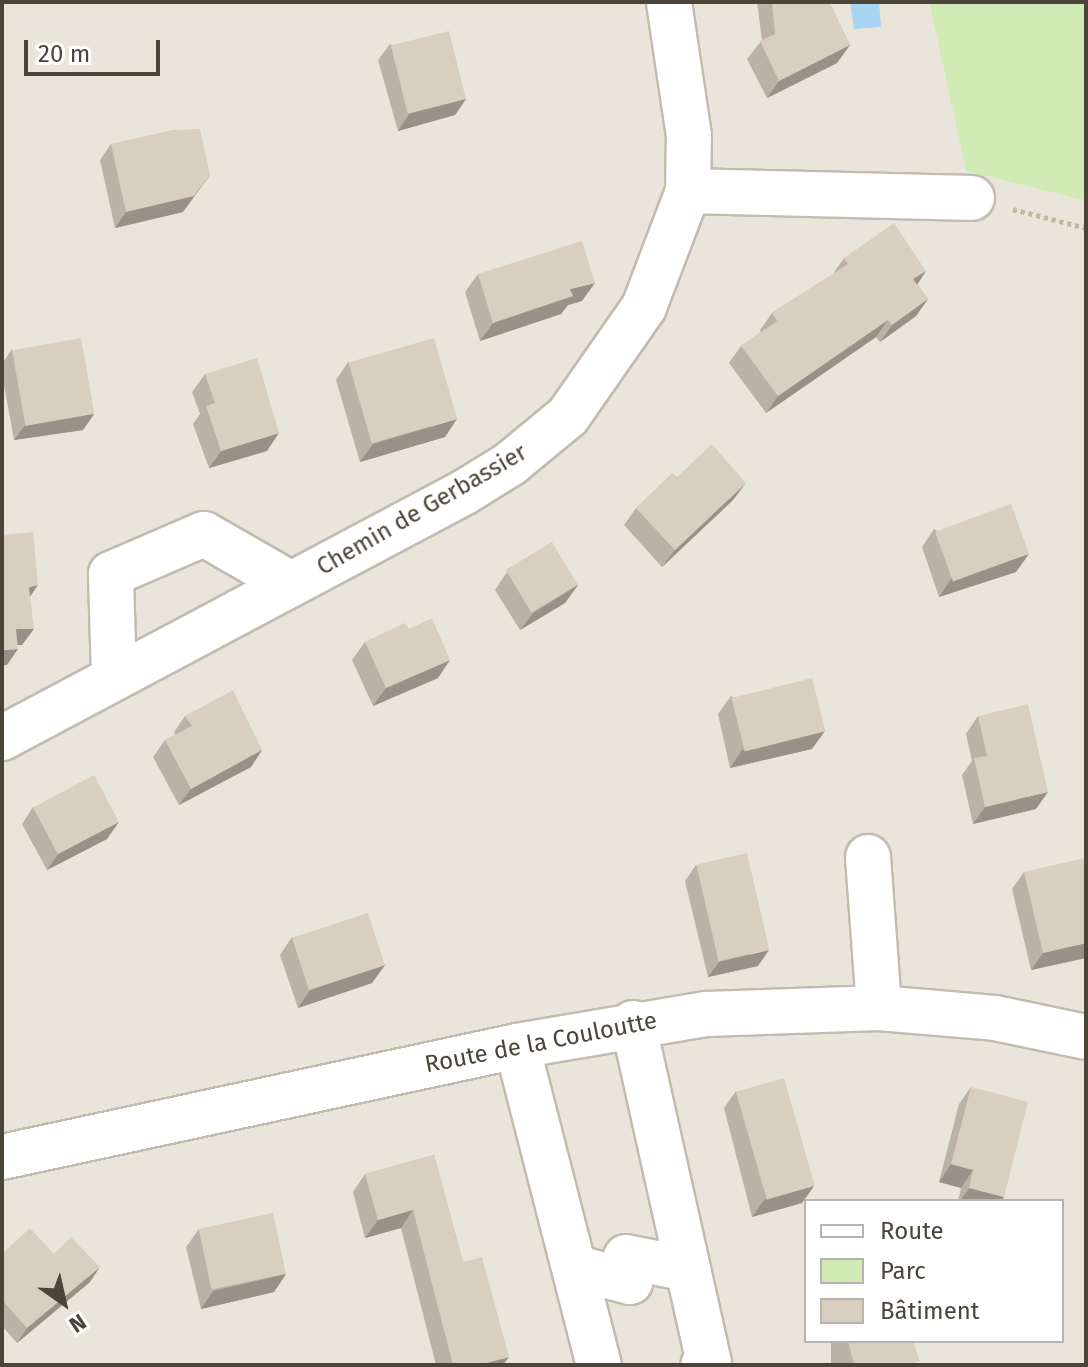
<!DOCTYPE html>
<html>
<head>
<meta charset="utf-8">
<style>
  body { margin:0 }
  #map { position:relative; width:1088px; height:1367px; overflow:hidden; background:#f6f3ec; font-family:"Fira Sans",sans-serif }
  div>[style] { position:absolute }
  [style*='--x'] { left:calc(var(--x)*1px); top:calc(var(--y)*1px); width:calc(var(--w)*1px); rotate:calc(var(--a)*1deg) }
  .residential>* { inset:0; background:#eae5da }
  .green>* { inset:0; background:#d2eab5 }
  .water>* { inset:0; background:#a9d4f2 }
  .path>* { height:5px; margin-top:-2.5px; transform-origin:0; background:repeating-linear-gradient(90deg,#c4b79f 0 4px,transparent 0 8px) }
  .roads { filter:drop-shadow(2px 0 #c2bbae) drop-shadow(-2px 0 #c2bbae) drop-shadow(0 2px #c2bbae) drop-shadow(0 -2px #c2bbae) }
  .minor>* { height:44px; margin:-22px; padding:0 22px; transform-origin:22px; border-radius:22px; background:#fff }
  .wall>* { inset:0; background:#bab2a6; transform-origin:0 0 }
  .shaded-wall>* { inset:0; background:#979187 }
  .building>* { inset:0; background:#d8cfc1; transform-origin:0 0 }
  span { translate:-50% -50%; white-space:nowrap; text-align:center; line-height:1.15; -webkit-text-stroke:6px #fff; paint-order:stroke }
  .street-label { font-size:24px; color:#4b4439 }
  .frame { position:absolute; inset:0; border:4px solid #4b4439; pointer-events:none }
  .legend { position:absolute; left:804px; top:1199px; width:260px; height:144px; box-sizing:border-box; background:#fff; border:2px solid #b7b4b0; margin:0; padding:10px 14px; list-style:none; font-size:24px; color:#4b4439 }
  .legend li { display:flex; align-items:center; gap:16px; height:40px }
  .legend b { width:40px; border:2px solid #b7b4b0 }
  .north { position:absolute; left:24px; top:1263px; width:80px; height:80px; -webkit-text-stroke:6px #fff; paint-order:stroke; rotate:146deg; font-size:22px; font-weight:700; line-height:32px; text-align:center; color:#4b4439 }
  .north::after { content:''; display:block; margin:auto; width:28px; height:36px; background:#4b4439; clip-path:polygon(50% 0,100% 100%,50% 72%,0 100%) }
  .scale { position:absolute; left:24px; top:40px; width:136px; height:36px; box-sizing:border-box; border:4px solid #4b4439; border-top:0; padding-left:10px; font-size:24px; line-height:28px; white-space:nowrap; color:#4b4439; -webkit-text-stroke:6px #fff; paint-order:stroke }
</style>
</head>
<body>
<div id="map">
  <div class="residential">
    <div style="clip-path:polygon(evenodd,2px 2px,929px 2px,966px 171px,1086px 201px,1086px 1365px,2px 1365px,2px 2px,806px 1201px,1062px 1201px,1062px 1341px,806px 1341px,806px 1201px)"></div>
  </div>
  <div class="green">
    <div style="clip-path:polygon(929px 2px,1086px 2px,1086px 201px,966px 171px)"></div>
  </div>
  <div class="water">
    <div style="clip-path:polygon(850px 2px,879px 2px,881px 27px,854px 29px)"></div>
  </div>
  <div class="path">
    <div style="--x:1013;--y:209;--w:75;--a:14.6"></div>
  </div>
  <div class="roads">
    <div class="minor">
      <div style="--x:688;--y:191;--w:284;--a:1.4"></div>
      <div style="--x:114;--y:678;--w:104;--a:-91.7"></div>
      <div style="--x:111;--y:574;--w:101;--a:-23.3"></div>
      <div style="--x:204;--y:534;--w:100;--a:29.9"></div>
      <div style="--x:2;--y:738;--w:522;--a:-27.99"></div>
      <div style="--x:463;--y:493;--w:55;--a:-31.7"></div>
      <div style="--x:510;--y:464;--w:75;--a:-39.6"></div>
      <div style="--x:568;--y:416;--w:133;--a:-55.1"></div>
      <div style="--x:644;--y:307;--w:124;--a:-69.2"></div>
      <div style="--x:688;--y:191;--w:55;--a:-89"></div>
      <div style="--x:689;--y:136;--w:135;--a:-98.5"></div>
      <div style="--x:868;--y:857;--w:151;--a:85.8"></div>
      <div style="--x:633;--y:1023;--w:348;--a:77.4"></div>
      <div style="--x:709;--y:1363;--w:6;--a:162"></div>
      <div style="--x:517;--y:1046;--w:329;--a:75.6"></div>
      <div style="--x:2;--y:1157;--w:527;--a:-12.16"></div>
      <div style="--x:517;--y:1046;--w:193;--a:-9.6"></div>
      <div style="--x:707;--y:1014;--w:172;--a:-2"></div>
      <div style="--x:879;--y:1008;--w:116;--a:4.9"></div>
      <div style="--x:995;--y:1018;--w:93;--a:11.8"></div>
      <div style="--x:574;--y:1267;--w:58;--a:15"></div>
      <div style="--x:630;--y:1282;--w:25;--a:-99"></div>
      <div style="--x:626;--y:1257;--w:63;--a:11"></div>
    </div>
  </div>
  <div class="wall">
    <div style="clip-path:polygon(757px 2px,829px 2px,850px 45px,837px 63px,767px 98px,747px 59px,762px 40px)"></div>
    <div style="clip-path:polygon(390px 44px,466px 99px,455px 115px,398px 131px,378px 60px)"></div>
    <div style="clip-path:polygon(111px 144px,183px 212px,115px 228px,100px 160px)"></div>
    <div style="clip-path:polygon(844px 258px,926px 271px,917px 284px,928px 299px,916px 316px,880px 342px,876px 337px,766px 413px,729px 363px,741px 346px,761px 332px,760px 330px,772px 313px,833px 274px)"></div>
    <div style="clip-path:polygon(478px 274px,582px 301px,568px 305px,561px 314px,480px 341px,465px 292px)"></div>
    <div style="clip-path:polygon(12px 349px,94px 414px,83px 430px,14px 440px,2px 374px,2px 364px)"></div>
    <div style="clip-path:polygon(348px 362px,445px 437px,360px 462px,336px 380px)"></div>
    <div style="clip-path:polygon(205px 374px,267px 451px,209px 468px,193px 424px,200px 414px,192px 392px)"></div>
    <div style="clip-path:polygon(677px 477px,733px 500px,662px 567px,624px 525px,636px 508px)"></div>
    <div style="clip-path:polygon(934px 529px,1016px 572px,939px 597px,922px 547px)"></div>
    <div style="clip-path:polygon(507px 572px,578px 585px,565px 603px,520px 630px,495px 590px)"></div>
    <div style="clip-path:polygon(365px 642px,438px 678px,373px 706px,352px 660px)"></div>
    <div style="clip-path:polygon(731px 696px,812px 749px,730px 768px,718px 714px)"></div>
    <div style="clip-path:polygon(185px 716px,262px 750px,251px 767px,179px 805px,153px 757px,165px 740px,175px 735px,174px 732px)"></div>
    <div style="clip-path:polygon(978px 716px,1036px 809px,973px 824px,962px 775px,972px 761px,966px 734px)"></div>
    <div style="clip-path:polygon(33px 807px,107px 839px,47px 870px,22px 824px)"></div>
    <div style="clip-path:polygon(696px 865px,758px 966px,708px 977px,685px 881px)"></div>
    <div style="clip-path:polygon(1024px 872px,1086px 958px,1031px 970px,1012px 889px)"></div>
    <div style="clip-path:polygon(292px 937px,385px 965px,372px 983px,298px 1008px,280px 955px)"></div>
    <div style="clip-path:polygon(971px 1087px,1002px 1201px,958px 1201px,961px 1188px,939px 1182px,959px 1104px)"></div>
    <div style="clip-path:polygon(736px 1091px,814px 1186px,802px 1203px,752px 1217px,724px 1108px)"></div>
    <div style="clip-path:polygon(434px 1155px,463px 1262px,503px 1365px,436px 1365px,401px 1228px,365px 1238px,353px 1192px,365px 1174px)"></div>
    <div style="clip-path:polygon(199px 1229px,286px 1274px,274px 1292px,201px 1309px,186px 1247px)"></div>
    <div style="clip-path:polygon(2px 1254px,54px 1254px,90px 1282px,17px 1343px,2px 1326px)"></div>
    <div style="left:831px;top:1341px;width:82px;height:25px"></div>
  </div>
  <div class="shaded-wall">
    <div style="clip-path:polygon(850px 45px,837px 63px,767px 98px,779px 81px)"></div>
    <div style="clip-path:polygon(466px 99px,455px 115px,398px 131px,409px 114px)"></div>
    <div style="clip-path:polygon(210px 175px,183px 212px,115px 228px,126px 212px)"></div>
    <div style="clip-path:polygon(926px 271px,915px 288px,913px 279px)"></div>
    <div style="clip-path:polygon(595px 283px,582px 301px,568px 305px,561px 314px,480px 341px,493px 323px,570px 289px)"></div>
    <div style="clip-path:polygon(928px 299px,916px 316px,880px 342px,892px 325px)"></div>
    <div style="clip-path:polygon(888px 320px,876px 337px,766px 413px,778px 396px)"></div>
    <div style="clip-path:polygon(94px 414px,83px 430px,14px 440px,26px 424px)"></div>
    <div style="clip-path:polygon(457px 419px,445px 437px,360px 462px,373px 444px)"></div>
    <div style="clip-path:polygon(279px 433px,267px 451px,209px 468px,221px 451px)"></div>
    <div style="clip-path:polygon(746px 483px,733px 500px,662px 567px,675px 550px)"></div>
    <div style="clip-path:polygon(1029px 554px,1016px 572px,939px 597px,951px 579px)"></div>
    <div style="clip-path:polygon(38px 585px,27px 601px,29px 587px)"></div>
    <div style="clip-path:polygon(578px 585px,565px 603px,520px 630px,533px 613px)"></div>
    <div style="clip-path:polygon(16px 629px,34px 629px,22px 645px,4px 645px)"></div>
    <div style="clip-path:polygon(18px 649px,7px 665px,2px 665px,2px 650px)"></div>
    <div style="clip-path:polygon(450px 660px,438px 678px,373px 706px,386px 688px)"></div>
    <div style="clip-path:polygon(825px 731px,812px 749px,730px 768px,742px 750px)"></div>
    <div style="clip-path:polygon(262px 750px,251px 767px,179px 805px,191px 789px)"></div>
    <div style="clip-path:polygon(1048px 792px,1036px 809px,973px 824px,985px 807px)"></div>
    <div style="clip-path:polygon(119px 822px,107px 839px,47px 870px,59px 853px)"></div>
    <div style="clip-path:polygon(1086px 943px,1086px 958px,1031px 970px,1043px 953px)"></div>
    <div style="clip-path:polygon(769px 950px,758px 966px,708px 977px,719px 962px)"></div>
    <div style="clip-path:polygon(385px 965px,372px 983px,298px 1008px,310px 990px)"></div>
    <div style="clip-path:polygon(951px 1164px,973px 1170px,961px 1188px,939px 1182px)"></div>
    <div style="clip-path:polygon(814px 1186px,802px 1203px,752px 1217px,764px 1200px)"></div>
    <div style="clip-path:polygon(969px 1188px,1004px 1197px,1002px 1201px,960px 1201px)"></div>
    <div style="clip-path:polygon(413px 1210px,401px 1228px,365px 1238px,378px 1220px)"></div>
    <div style="clip-path:polygon(100px 1267px,90px 1282px,17px 1343px,27px 1328px)"></div>
    <div style="clip-path:polygon(286px 1274px,274px 1292px,201px 1309px,213px 1291px)"></div>
    <div style="clip-path:polygon(509px 1357px,503px 1365px,479px 1365px)"></div>
  </div>
  <div class="building">
    <div style="clip-path:polygon(772px 2px,829px 2px,850px 45px,779px 81px,760px 41px,775px 34px)"></div>
    <div style="left:449px;top:31px;width:70px;height:60px;rotate:76deg"></div>
    <div style="clip-path:polygon(200px 129px,210px 175px,194px 196px,126px 212px,111px 144px,172px 130px)"></div>
    <div style="clip-path:polygon(894px 223px,926px 271px,913px 279px,928px 299px,892px 325px,888px 320px,778px 396px,741px 346px,777px 321px,772px 313px,848px 264px,844px 258px)"></div>
    <div style="clip-path:polygon(582px 241px,595px 283px,570px 289px,573px 296px,493px 323px,478px 274px)"></div>
    <div style="left:81px;top:338px;width:77px;height:70px;rotate:80deg"></div>
    <div style="left:434px;top:338px;width:84px;height:89px;rotate:74deg"></div>
    <div style="clip-path:polygon(257px 358px,279px 433px,221px 451px,206px 406px,215px 403px,205px 374px)"></div>
    <div style="clip-path:polygon(712px 444px,746px 483px,675px 550px,636px 508px,672px 473px,677px 477px)"></div>
    <div style="left:1011px;top:504px;width:53px;height:81px;rotate:70deg"></div>
    <div style="clip-path:polygon(33px 532px,38px 585px,29px 587px,34px 629px,16px 629px,18px 649px,2px 650px,2px 535px)"></div>
    <div style="left:552px;top:542px;width:50px;height:54px;rotate:59deg"></div>
    <div style="clip-path:polygon(432px 618px,450px 660px,386px 688px,365px 642px,405px 623px,409px 629px)"></div>
    <div style="left:812px;top:678px;width:55px;height:83px;rotate:76deg"></div>
    <div style="clip-path:polygon(233px 690px,262px 750px,191px 789px,165px 740px,192px 726px,185px 716px)"></div>
    <div style="clip-path:polygon(1028px 704px,1048px 792px,985px 807px,974px 758px,987px 756px,978px 716px)"></div>
    <div style="left:94px;top:775px;width:53px;height:69px;rotate:62deg"></div>
    <div style="left:747px;top:853px;width:99px;height:52px;rotate:77deg"></div>
    <div style="clip-path:polygon(1085px 858px,1086px 864px,1086px 943px,1043px 953px,1024px 872px)"></div>
    <div style="left:368px;top:913px;width:55px;height:80px;rotate:72deg"></div>
    <div style="left:784px;top:1078px;width:112px;height:50px;rotate:74deg"></div>
    <div style="clip-path:polygon(971px 1087px,1028px 1102px,1004px 1197px,969px 1188px,973px 1170px,951px 1164px)"></div>
    <div style="clip-path:polygon(434px 1155px,463px 1262px,482px 1257px,509px 1357px,479px 1365px,453px 1365px,413px 1210px,378px 1220px,365px 1174px)"></div>
    <div style="left:273px;top:1213px;width:62px;height:76px;rotate:78deg"></div>
    <div style="clip-path:polygon(30px 1228px,54px 1254px,71px 1237px,100px 1267px,27px 1328px,2px 1300px,2px 1254px)"></div>
    <div style="clip-path:polygon(848px 1341px,913px 1341px,920px 1361px,903px 1365px,854px 1365px)"></div>
  </div>
  <div class="street-label">
    <span style="left:422px;top:510px;rotate:-30deg">Chemin de Gerbassier</span>
    <span style="left:541px;top:1043px;rotate:-11deg">Route de la Couloutte</span>
  </div>
  <div class="frame"></div>
  <ul class="legend">
  <li><b style="height:10px;background:#fff"></b>Route</li>
  <li><b style="height:22px;background:#d2eab5"></b>Parc</li>
  <li><b style="height:22px;background:#d8cfc1"></b>Bâtiment</li>
  </ul>
  <div class="north">N</div>
  <div class="scale">20 m</div>
</div>
</body>
</html>
